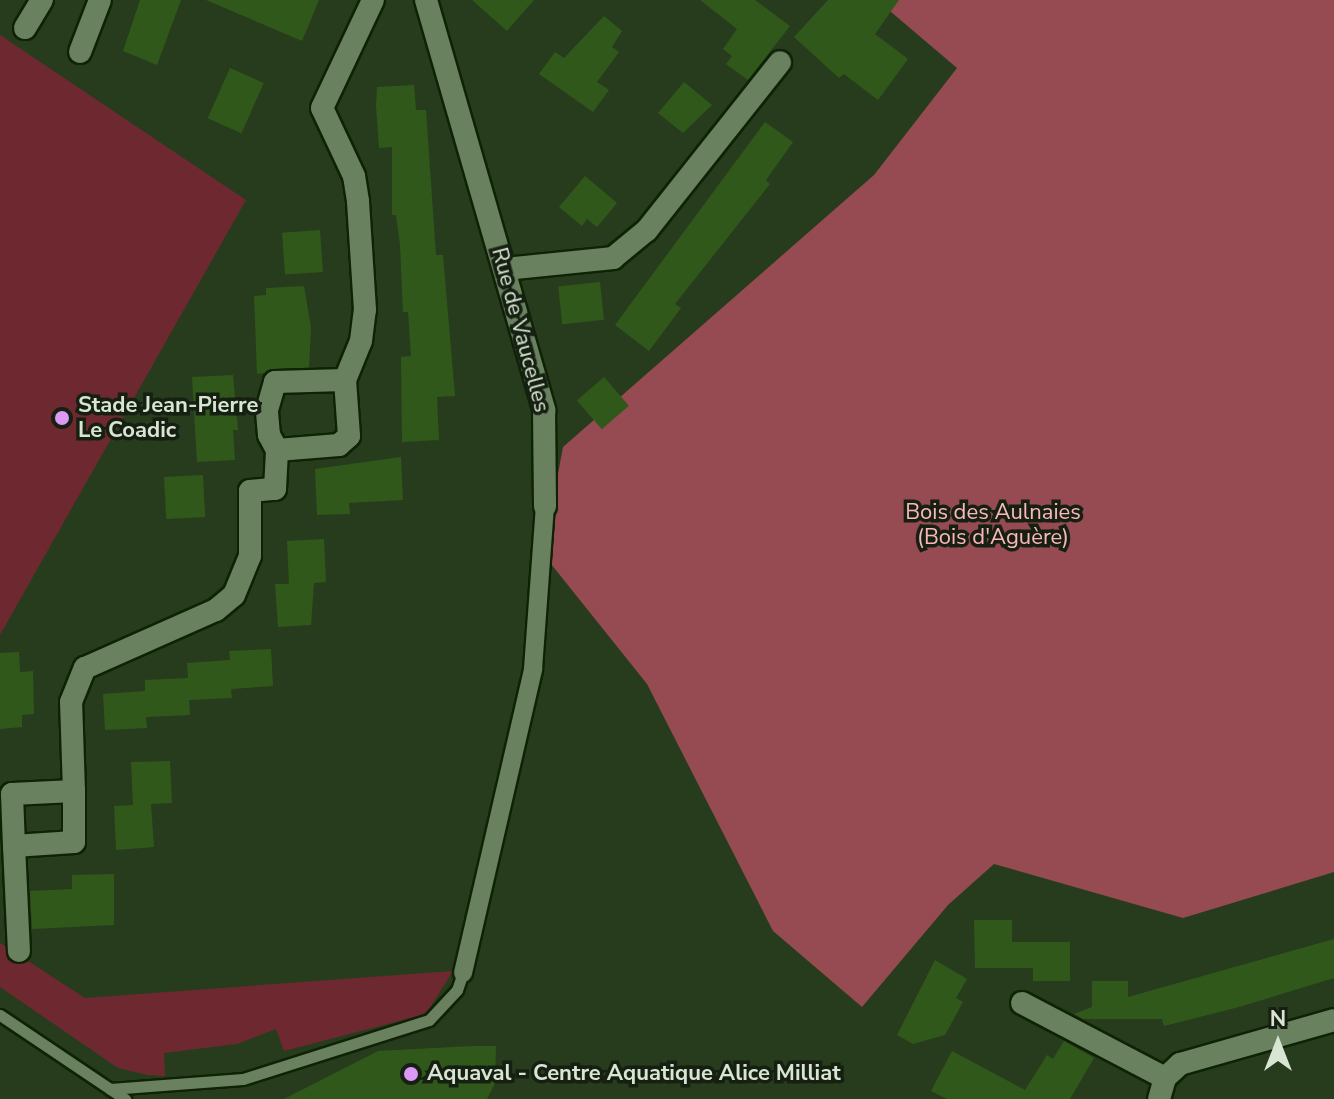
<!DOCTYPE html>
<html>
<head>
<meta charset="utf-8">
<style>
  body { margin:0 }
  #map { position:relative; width:1334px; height:1099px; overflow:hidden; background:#273c1d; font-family:"Nunito Sans",sans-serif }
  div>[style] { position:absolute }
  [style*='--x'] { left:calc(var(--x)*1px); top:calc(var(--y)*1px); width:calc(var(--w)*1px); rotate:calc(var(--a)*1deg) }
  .green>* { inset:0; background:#6e2830 }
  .forest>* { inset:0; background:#964a51 }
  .building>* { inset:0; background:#31581b; transform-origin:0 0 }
  .roads { filter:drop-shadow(2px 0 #0f2205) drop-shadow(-2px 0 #0f2205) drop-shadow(0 2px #0f2205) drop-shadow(0 -2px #0f2205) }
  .service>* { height:11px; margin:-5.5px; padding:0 5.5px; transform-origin:5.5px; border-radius:5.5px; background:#69815f }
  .pedestrian>* { height:18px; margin:-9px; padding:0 9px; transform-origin:9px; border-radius:9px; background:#69815f }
  .minor>* { height:22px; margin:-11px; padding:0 11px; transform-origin:11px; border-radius:11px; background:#69815f }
  .dots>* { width:22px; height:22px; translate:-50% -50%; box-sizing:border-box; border:4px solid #162012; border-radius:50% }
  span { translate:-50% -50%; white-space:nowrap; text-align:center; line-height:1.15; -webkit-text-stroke:7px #162012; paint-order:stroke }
  .street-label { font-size:22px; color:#d8e5d2 }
  .poi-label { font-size:22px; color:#d8e5d2; font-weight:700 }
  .left { translate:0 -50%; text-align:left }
  .park-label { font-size:22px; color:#fbb7ba }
  .north { position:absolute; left:1238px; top:1003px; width:80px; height:80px; -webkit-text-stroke:6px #162012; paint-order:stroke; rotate:0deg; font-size:22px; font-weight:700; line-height:32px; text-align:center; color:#d8e5d2 }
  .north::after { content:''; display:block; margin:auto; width:28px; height:36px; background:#d8e5d2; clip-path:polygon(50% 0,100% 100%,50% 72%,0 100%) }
</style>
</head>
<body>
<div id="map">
  <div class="green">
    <div style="clip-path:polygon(0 35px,246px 200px,0 635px)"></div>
    <div style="clip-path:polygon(0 943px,85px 998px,453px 971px,426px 1014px,284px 1051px,276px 1029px,237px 1044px,164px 1053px,165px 1076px,148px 1075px,118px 1068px,0 987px)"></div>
  </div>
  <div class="forest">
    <div style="clip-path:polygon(877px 0,1334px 0,1334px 872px,1183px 918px,994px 864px,948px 905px,862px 1007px,773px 931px,647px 684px,543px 554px,563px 447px,874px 175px,957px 68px)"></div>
  </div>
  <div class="building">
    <div style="clip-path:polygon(140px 0,181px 0,157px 65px,123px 51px)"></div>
    <div style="clip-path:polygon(206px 0,319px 0,302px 41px)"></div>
    <div style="clip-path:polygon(472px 0,534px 0,507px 31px)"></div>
    <div style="clip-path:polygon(700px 0,755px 0,790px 26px,748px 80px,726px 64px,732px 56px,723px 49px,737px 29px)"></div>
    <div style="clip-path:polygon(828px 0,899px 0,875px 34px,908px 59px,878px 100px,844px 74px,839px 78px,794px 37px)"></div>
    <div style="clip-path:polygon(604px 16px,622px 31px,612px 47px,619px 52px,597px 82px,609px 90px,593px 112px,539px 74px,555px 52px,564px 58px)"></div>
    <div style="left:230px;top:68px;width:37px;height:55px;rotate:24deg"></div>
    <div style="clip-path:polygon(684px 82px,712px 105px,683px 133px,658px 113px)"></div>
    <div style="clip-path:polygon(414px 85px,416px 110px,426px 110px,436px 255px,443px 255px,455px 396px,437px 397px,439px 440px,402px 442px,401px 357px,411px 356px,408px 312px,403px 312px,400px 245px,396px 215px,392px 215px,392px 147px,379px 148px,376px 106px,377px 87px)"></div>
    <div style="clip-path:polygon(765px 122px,793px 142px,766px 180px,770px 184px,675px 304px,681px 308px,649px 351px,615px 325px)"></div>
    <div style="clip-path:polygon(585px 176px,617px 203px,597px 227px,587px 219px,582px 226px,559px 207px)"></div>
    <div style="left:320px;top:230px;width:42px;height:38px;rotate:86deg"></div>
    <div style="left:600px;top:282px;width:38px;height:42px;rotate:84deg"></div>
    <div style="clip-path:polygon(304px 286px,311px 328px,309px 367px,257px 374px,254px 296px,266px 295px,266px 288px)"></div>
    <div style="clip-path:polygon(233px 375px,238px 430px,233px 430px,235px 460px,197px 462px,192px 377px)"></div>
    <div style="left:604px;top:377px;width:38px;height:36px;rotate:49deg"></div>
    <div style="clip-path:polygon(401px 457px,403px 500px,349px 503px,350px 514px,317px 515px,315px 469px)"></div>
    <div style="left:203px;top:475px;width:42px;height:39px;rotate:87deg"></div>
    <div style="clip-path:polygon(324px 539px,326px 582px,314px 583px,311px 625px,278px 627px,275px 584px,289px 584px,287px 541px)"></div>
    <div style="clip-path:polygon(271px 649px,273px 686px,231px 689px,232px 698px,189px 700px,190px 715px,146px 717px,147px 728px,105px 730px,103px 694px,145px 691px,145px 680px,188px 678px,187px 663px,230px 660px,229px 651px)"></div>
    <div style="clip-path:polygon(19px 652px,20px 672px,33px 671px,34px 714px,22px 715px,22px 727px,0 729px,0 653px)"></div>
    <div style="clip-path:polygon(170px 761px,172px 803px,151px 804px,154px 847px,116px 850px,114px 806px,133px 805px,131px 762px)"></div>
    <div style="clip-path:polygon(114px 874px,114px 925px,32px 929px,30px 891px,72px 889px,72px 875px)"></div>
    <div style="clip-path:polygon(974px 920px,1012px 920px,1012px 942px,1070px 942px,1070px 981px,1033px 981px,1033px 968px,975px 968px)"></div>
    <div style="clip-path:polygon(1334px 939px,1334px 978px,1239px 1007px,1164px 1026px,1162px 1019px,1083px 1019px,1074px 1014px,1092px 1007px,1092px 981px,1128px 981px,1128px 997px)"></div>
    <div style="clip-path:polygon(935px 960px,967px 979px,956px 998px,963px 1002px,945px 1035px,913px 1044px,897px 1035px)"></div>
    <div style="clip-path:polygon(1064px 1041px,1094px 1058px,1070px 1099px,947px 1099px,931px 1091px,952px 1051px,1025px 1090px,1047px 1055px,1053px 1059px)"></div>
    <div style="clip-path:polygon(472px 1046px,496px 1046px,495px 1083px,487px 1099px,284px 1099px,378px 1051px)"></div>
  </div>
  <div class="roads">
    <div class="service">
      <div style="--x:0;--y:1015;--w:151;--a:33.9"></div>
      <div style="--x:110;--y:1089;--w:133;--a:-4.3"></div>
      <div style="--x:243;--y:1079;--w:195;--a:-17.6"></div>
      <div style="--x:429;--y:1020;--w:41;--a:-47"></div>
      <div style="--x:457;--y:990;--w:18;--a:-71"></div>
    </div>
    <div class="pedestrian">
      <div style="--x:463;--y:973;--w:312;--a:-77"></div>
      <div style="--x:533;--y:669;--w:163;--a:-85.8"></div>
    </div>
    <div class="minor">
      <div style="--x:426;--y:0;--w:427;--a:73.9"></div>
      <div style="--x:544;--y:410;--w:96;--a:89.4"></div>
      <div style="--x:25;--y:28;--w:33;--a:-59"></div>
      <div style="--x:80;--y:52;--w:56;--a:-69"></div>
      <div style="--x:505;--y:269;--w:109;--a:-5.8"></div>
      <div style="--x:613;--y:258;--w:44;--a:-39.5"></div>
      <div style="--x:647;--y:230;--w:214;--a:-51.6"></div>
      <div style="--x:345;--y:380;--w:42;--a:-67.7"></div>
      <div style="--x:361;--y:341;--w:31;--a:-83"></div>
      <div style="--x:365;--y:310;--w:109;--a:-93.7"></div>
      <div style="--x:358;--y:201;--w:25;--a:-99"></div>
      <div style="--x:354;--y:176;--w:75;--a:-115.2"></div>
      <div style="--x:322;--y:108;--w:119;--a:-64.7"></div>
      <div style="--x:74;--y:791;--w:62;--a:177.2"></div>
      <div style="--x:12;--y:794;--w:52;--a:87.8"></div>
      <div style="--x:14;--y:846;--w:60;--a:-3.8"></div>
      <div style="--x:74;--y:842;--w:51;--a:-90"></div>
      <div style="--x:74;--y:791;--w:89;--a:-91.9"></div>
      <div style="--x:71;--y:702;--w:37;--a:-68"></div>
      <div style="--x:85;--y:668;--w:143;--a:-23.9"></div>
      <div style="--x:216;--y:610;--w:23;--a:-40"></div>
      <div style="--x:234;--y:595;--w:42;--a:-67.7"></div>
      <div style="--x:250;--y:556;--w:65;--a:-90"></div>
      <div style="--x:250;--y:491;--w:25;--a:-5"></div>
      <div style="--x:275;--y:489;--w:39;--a:-87"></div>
      <div style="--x:277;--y:450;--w:17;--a:-118"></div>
      <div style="--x:269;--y:435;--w:25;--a:-95"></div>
      <div style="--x:267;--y:410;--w:29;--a:-74"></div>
      <div style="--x:275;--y:382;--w:70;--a:-1.6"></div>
      <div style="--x:345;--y:380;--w:56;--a:85.9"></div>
      <div style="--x:349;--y:436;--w:13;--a:138"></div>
      <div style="--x:339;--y:445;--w:62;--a:175.4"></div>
      <div style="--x:14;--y:846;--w:105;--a:87.3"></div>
      <div style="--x:1022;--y:1003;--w:161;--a:27.7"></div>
      <div style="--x:1159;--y:1099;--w:22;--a:-74"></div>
      <div style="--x:1165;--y:1078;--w:21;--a:-43"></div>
      <div style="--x:1180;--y:1064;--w:160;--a:-15.9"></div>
    </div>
  </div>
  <div class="dots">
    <div style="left:62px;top:418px;background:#db99f5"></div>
    <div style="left:411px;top:1074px;background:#db99f5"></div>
  </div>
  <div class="street-label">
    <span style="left:520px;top:330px;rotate:75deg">Rue de Vaucelles</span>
  </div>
  <div class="poi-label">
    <span class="left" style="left:78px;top:418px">Stade Jean-Pierre<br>Le Coadic</span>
    <span class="left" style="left:427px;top:1074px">Aquaval - Centre Aquatique Alice Milliat</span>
  </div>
  <div class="park-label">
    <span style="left:993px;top:525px">Bois des Aulnaies<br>(Bois d'Aguère)</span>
  </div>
  <div class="north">N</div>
</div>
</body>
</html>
